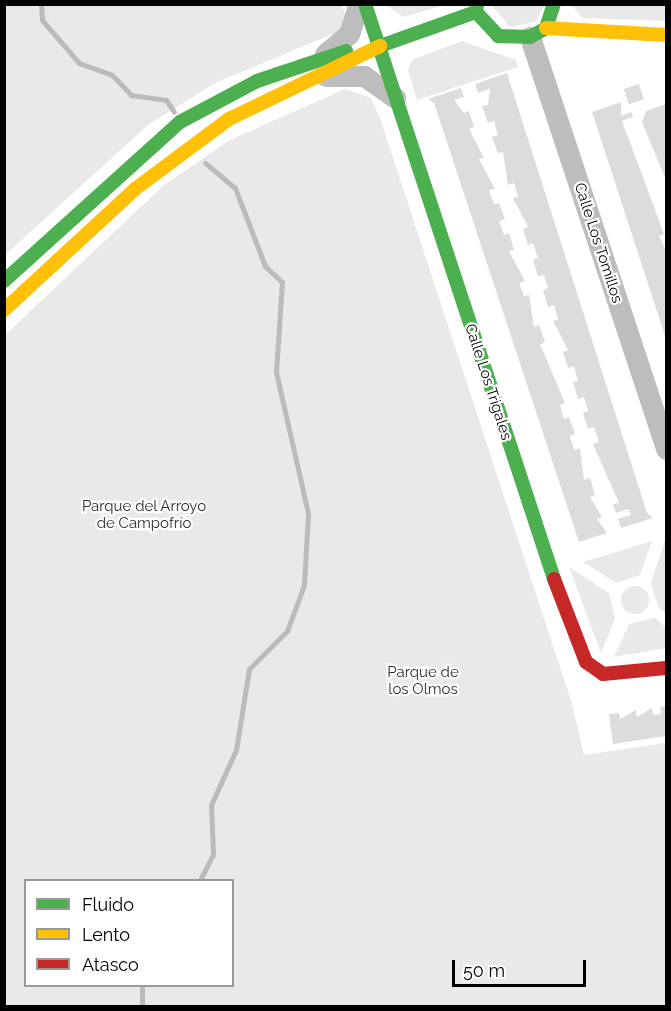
<!DOCTYPE html>
<html>
<head>
<meta charset="utf-8">
<style>
  body { margin:0 }
  #map { position:relative; width:671px; height:1011px; overflow:hidden; background:#fff; font-family:Raleway,sans-serif }
  div>[style] { position:absolute }
  [style*='--x'] { left:calc(var(--x)*1px); top:calc(var(--y)*1px); width:calc(var(--w)*1px); rotate:calc(var(--a)*1deg) }
  .green>* { inset:0; background:#e9e9e9 }
  .round { border-radius:50% }
  .stream>* { height:5px; margin:-2.5px; padding:0 2.5px; transform-origin:2.5px; border-radius:2.5px; background:#bbb }
  .building>* { inset:0; background:#dcdcdc; transform-origin:0 0 }
  .street>* { height:21px; margin:-10.5px; padding:0 10.5px; transform-origin:10.5px; border-radius:10.5px; background:#bdbdbd }
  .fast>* { height:14px; margin:-7px; padding:0 7px; transform-origin:7px; border-radius:7px; background:#4caf50 }
  .slow>* { height:14px; margin:-7px; padding:0 7px; transform-origin:7px; border-radius:7px; background:#ffc107 }
  .jam>* { height:14px; margin:-7px; padding:0 7px; transform-origin:7px; border-radius:7px; background:#c62828 }
  span { translate:-50% -50%; white-space:nowrap; text-align:center; line-height:1.15; -webkit-text-stroke:4.5px #fff; paint-order:stroke }
  .street-label { font-size:15px; color:#000 }
  .park-label { font-size:15px; color:#2e2e2e }
  .frame { position:absolute; inset:0; border:6px solid #000; pointer-events:none }
  .legend { position:absolute; left:24px; top:879px; width:210px; height:108px; box-sizing:border-box; background:#fff; border:2px solid #999; margin:0; padding:8px 10px; list-style:none; font-size:18px; color:#000 }
  .legend li { display:flex; align-items:center; gap:12px; height:30px }
  .legend b { width:30px; border:2px solid #999 }
  .scale { position:absolute; left:452px; top:960px; width:134px; height:27px; box-sizing:border-box; border:3px solid #000; border-top:0; padding-left:8px; font-size:18px; line-height:21px; white-space:nowrap; color:#000; -webkit-text-stroke:4px #fff; paint-order:stroke }
</style>
</head>
<body>
<div id="map">
  <div class="green">
    <div style="clip-path:polygon(4px 5px,342px 5px,350px 27px,215px 83px,148px 125px,5px 255px)"></div>
    <div style="clip-path:polygon(385px 5px,385px 4px,446px 5px,404px 17px)"></div>
    <div style="clip-path:polygon(491px 5px,545px 5px,535px 22px,510px 27px)"></div>
    <div style="clip-path:polygon(572px 5px,666px 5px,666px 21px,582px 18px)"></div>
    <div style="clip-path:polygon(462px 41px,516px 60px,518px 67px,417px 100px,408px 70px,412px 60px)"></div>
    <div style="clip-path:polygon(evenodd,345px 89px,371px 98px,380px 118px,572px 704px,584px 755px,666px 743px,666px 1006px,5px 1006px,5px 335px,164px 185px,230px 140px,345px 89px,26px 880px,232px 880px,232px 986px,26px 986px,26px 880px)"></div>
    <div style="clip-path:polygon(666px 537px,666px 614px,658px 607px,651px 583px)"></div>
    <div style="clip-path:polygon(652px 541px,640px 575px,616px 583px,583px 562px)"></div>
    <div style="clip-path:polygon(569px 567px,609px 593px,615px 619px,601px 653px)"></div>
    <div class="round" style="left:621px;top:586px;width:28px;height:28px"></div>
    <div style="clip-path:polygon(655px 618px,666px 628px,666px 648px,614px 657px,629px 624px)"></div>
  </div>
  <div class="stream">
    <div style="--x:41;--y:4;--w:16;--a:86"></div>
    <div style="--x:42;--y:20;--w:57;--a:49.3"></div>
    <div style="--x:79;--y:63;--w:35;--a:20"></div>
    <div style="--x:112;--y:75;--w:28;--a:46"></div>
    <div style="--x:131;--y:95;--w:35;--a:8"></div>
    <div style="--x:166;--y:100;--w:14;--a:56"></div>
    <div style="--x:200;--y:880;--w:29;--a:-63"></div>
    <div style="--x:213;--y:854;--w:49;--a:-92.3"></div>
    <div style="--x:211;--y:805;--w:60;--a:-65.6"></div>
    <div style="--x:236;--y:750;--w:82;--a:-80.9"></div>
    <div style="--x:249;--y:669;--w:54;--a:-45"></div>
    <div style="--x:287;--y:631;--w:49;--a:-69.7"></div>
    <div style="--x:304;--y:585;--w:72;--a:-86.8"></div>
    <div style="--x:308;--y:513;--w:145;--a:-102.8"></div>
    <div style="--x:276;--y:372;--w:90;--a:-86.2"></div>
    <div style="--x:282;--y:282;--w:23;--a:-137"></div>
    <div style="--x:265;--y:266;--w:84;--a:-111"></div>
    <div style="--x:235;--y:188;--w:39;--a:-140"></div>
    <div style="--x:142;--y:1006;--w:20;--a:-90"></div>
  </div>
  <div class="building">
    <div style="clip-path:polygon(507px 73px,647px 513px,653px 518px,621px 528px,618px 519px,631px 515px,628px 509px,616px 513px,613px 504px,619px 503px,593px 444px,599px 442px,594px 427px,588px 429px,583px 413px,588px 411px,584px 397px,578px 399px,573px 382px,578px 381px,574px 366px,568px 368px,563px 352px,568px 350px,553px 321px,558px 319px,554px 305px,548px 307px,543px 290px,548px 288px,544px 275px,538px 276px,533px 260px,538px 258px,533px 243px,528px 245px,523px 229px,528px 227px,513px 198px,518px 197px,514px 183px,508px 185px,503px 152px,498px 153px,492px 137px,498px 135px,494px 121px,488px 123px,482px 106px,488px 105px,490px 89px,478px 93px,475px 84px)"></div>
    <div style="left:639px;top:84px;width:16px;height:16px;rotate:72deg"></div>
    <div style="clip-path:polygon(461px 88px,464px 97px,454px 100px,464px 113px,469px 111px,474px 127px,469px 129px,484px 158px,479px 159px,495px 189px,489px 190px,494px 204px,499px 203px,505px 219px,499px 221px,504px 235px,509px 233px,514px 250px,509px 251px,525px 281px,519px 283px,524px 296px,529px 295px,534px 327px,539px 325px,545px 342px,540px 344px,565px 403px,560px 405px,564px 419px,569px 417px,575px 434px,570px 436px,574px 450px,580px 448px,584px 480px,590px 478px,595px 495px,590px 497px,602px 517px,597px 519px,607px 533px,579px 542px,434px 103px,428px 99px)"></div>
    <div style="clip-path:polygon(621px 102px,621px 116px,631px 112px,633px 117px,622px 121px,664px 234px,659px 236px,666px 250px,666px 339px,592px 112px)"></div>
    <div style="clip-path:polygon(666px 104px,666px 180px,642px 122px,646px 111px)"></div>
    <div style="clip-path:polygon(666px 706px,666px 736px,613px 744px,609px 714px,619px 713px,620px 719px,636px 710px,637px 717px,652px 708px,653px 715px,661px 714px,660px 707px)"></div>
  </div>
  <div class="street">
    <div style="--x:530;--y:37;--w:434;--a:71.7"></div>
    <div style="--x:325;--y:54;--w:31;--a:-40"></div>
    <div style="--x:349;--y:34;--w:32;--a:-72"></div>
    <div style="--x:326;--y:76;--w:38;--a:0"></div>
    <div style="--x:364;--y:76;--w:38;--a:35"></div>
  </div>
  <div class="fast">
    <div style="--x:365;--y:4;--w:605;--a:71.8"></div>
    <div style="--x:477;--y:4;--w:8;--a:97"></div>
    <div style="--x:476;--y:12;--w:33;--a:47"></div>
    <div style="--x:498;--y:36;--w:32;--a:2"></div>
    <div style="--x:530;--y:37;--w:18;--a:-29"></div>
    <div style="--x:546;--y:28;--w:25;--a:-72"></div>
    <div style="--x:380;--y:46;--w:102;--a:-19.5"></div>
    <div style="--x:4;--y:281;--w:237;--a:-42.1"></div>
    <div style="--x:180;--y:122;--w:87;--a:-28"></div>
    <div style="--x:257;--y:81;--w:94;--a:-18.6"></div>
  </div>
  <div class="slow">
    <div style="--x:546;--y:28;--w:120;--a:3.3"></div>
    <div style="--x:4;--y:310;--w:178;--a:-42.7"></div>
    <div style="--x:135;--y:189;--w:117;--a:-36.7"></div>
    <div style="--x:229;--y:119;--w:168;--a:-25.8"></div>
  </div>
  <div class="jam">
    <div style="--x:554;--y:579;--w:89;--a:68.9"></div>
    <div style="--x:586;--y:662;--w:21;--a:35"></div>
    <div style="--x:603;--y:674;--w:63;--a:-5.4"></div>
  </div>
  <div class="street-label">
    <span style="left:598px;top:243px;rotate:72deg">Calle Los Tomillos</span>
    <span style="left:488px;top:382px;rotate:72deg">Calle Los Trigales</span>
  </div>
  <div class="park-label">
    <span style="left:144px;top:515px">Parque del Arroyo<br>de Campofrío</span>
    <span style="left:423px;top:681px">Parque de<br>los Olmos</span>
  </div>
  <div class="frame"></div>
  <ul class="legend">
  <li><b style="height:8px;background:#4caf50"></b>Fluido</li>
  <li><b style="height:8px;background:#ffc107"></b>Lento</li>
  <li><b style="height:8px;background:#c62828"></b>Atasco</li>
  </ul>
  <div class="scale">50 m</div>
</div>
</body>
</html>
